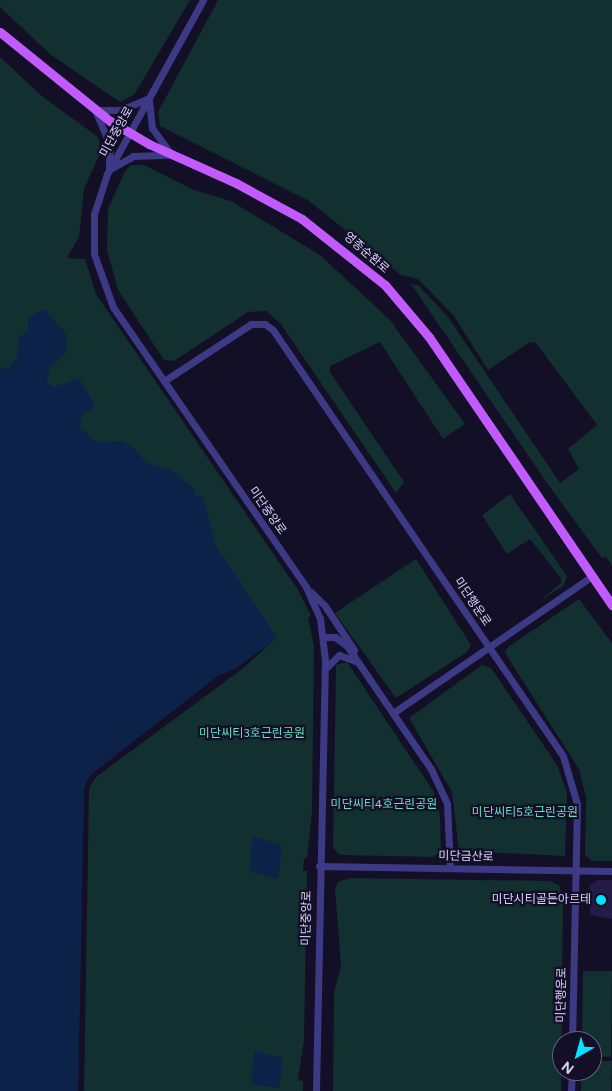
<!DOCTYPE html>
<html>
<head>
<meta charset="utf-8">
<style>
  body { margin:0 }
  #map { position:relative; width:612px; height:1091px; overflow:hidden; background:#130f26; font-family:Figtree,"Noto Sans KR",sans-serif }
  div>[style] { position:absolute }
  [style*='--x'] { left:calc(var(--x)*1px); top:calc(var(--y)*1px); width:calc(var(--w)*1px); rotate:calc(var(--a)*1deg) }
  .green>* { inset:0; background:#12302f }
  .water>* { inset:0; background:#0c2248 }
  .building>* { inset:0; background:#241b47 }
  .minor>* { height:7px; margin:-3.5px; padding:0 3.5px; transform-origin:3.5px; border-radius:3.5px; background:#3d3a85 }
  .major>* { height:9px; margin:-4.5px; padding:0 4.5px; transform-origin:4.5px; border-radius:4.5px; background:#c25bff }
  .dots>* { width:14px; height:14px; translate:-50% -50%; box-sizing:border-box; border:2px solid #130f26; border-radius:50% }
  span { translate:-50% -50%; white-space:nowrap; text-align:center; line-height:1.15; -webkit-text-stroke:4.5px #130f26; paint-order:stroke }
  .street-label { font-size:12px; color:#d9d4ff }
  .park-label { font-size:12px; color:#5fe0c0 }
  .poi-label { font-size:12px; color:#d9d4ff }
  .right { translate:-100% -50%; text-align:right }
  .north { position:absolute; left:552px; top:1031px; width:50px; height:50px; box-sizing:border-box; background:#130f26; border:1px solid #625e7d; border-radius:50%; rotate:218deg; font-size:14px; font-weight:700; line-height:20px; text-align:center; color:#d9d4ff }
  .north::after { content:''; display:block; margin:auto; width:18px; height:22px; background:#00e5ff; clip-path:polygon(50% 0,100% 100%,50% 72%,0 100%) }
</style>
</head>
<body>
<div id="map">
  <div class="green">
    <div style="clip-path:polygon(0 0,190px 0,134px 95px,120px 102px,51px 55px,0 7px)"></div>
    <div style="clip-path:polygon(218px 0,612px 0,612px 566px,606px 557px,602px 558px,549px 486px,411px 284px,419px 286px,448px 317px,560px 483px,579px 469px,568px 449px,597px 425px,536px 343px,530px 342px,488px 370px,454px 316px,418px 279px,401px 275px,309px 201px,160px 126px,158px 112px)"></div>
    <div style="clip-path:polygon(0 57px,43px 97px,98px 137px,101px 151px,84px 189px,79px 237px,67px 258px,85px 259px,96px 294px,298px 590px,311px 616px,308px 618px,314px 646px,312px 812px,307px 858px,304px 858px,303px 871px,307px 871px,304px 1040px,298px 1080px,303px 1081px,303px 1091px,84px 1091px,89px 788px,96px 777px,242px 669px,272px 642px,236px 668px,219px 675px,90px 775px,84px 788px,78px 1091px,0 1091px)"></div>
    <div style="clip-path:polygon(131px 165px,144px 165px,194px 190px,231px 201px,320px 255px,390px 320px,465px 424px,443px 439px,380px 342px,330px 366px,330px 372px,404px 482px,396px 493px,280px 323px,266px 311px,248px 312px,174px 361px,164px 360px,118px 290px,107px 250px,108px 209px,125px 171px)"></div>
    <div style="clip-path:polygon(510px 494px,567px 576px,564px 585px,539px 602px,561px 583px,561px 578px,530px 539px,507px 554px,482px 515px)"></div>
    <div style="clip-path:polygon(416px 559px,471px 645px,467px 652px,396px 698px,335px 613px)"></div>
    <div style="clip-path:polygon(579px 599px,612px 643px,612px 861px,592px 861px,585px 855px,586px 798px,579px 769px,505px 653px,508px 647px)"></div>
    <div style="clip-path:polygon(347px 662px,434px 792px,440px 816px,441px 850px,434px 857px,340px 855px,333px 848px,336px 665px)"></div>
    <div style="clip-path:polygon(482px 665px,491px 668px,557px 765px,567px 792px,565px 856px,459px 851px,452px 792px,409px 718px)"></div>
    <div style="clip-path:polygon(350px 878px,550px 881px,559px 885px,563px 898px,561px 1091px,333px 1091px,334px 993px,341px 966px,335px 889px,338px 882px)"></div>
    <div style="clip-path:polygon(583px 971px,612px 971px,611px 1057px,592px 1056px,592px 1041px,582px 1041px)"></div>
    <div style="clip-path:polygon(592px 1061px,612px 1061px,611px 1091px,581px 1091px,581px 1071px,592px 1071px)"></div>
  </div>
  <div class="water">
    <div style="clip-path:polygon(44px 309px,66px 334px,67px 347px,64px 355px,50px 366px,47px 383px,55px 387px,79px 378px,94px 403px,92px 410px,83px 413px,80px 428px,97px 442px,122px 441px,134px 447px,146px 463px,171px 470px,192px 487px,196px 496px,203px 497px,216px 546px,277px 638px,236px 668px,219px 675px,90px 775px,84px 788px,78px 1091px,0 1091px,0 367px,8px 369px,17px 358px,19px 338px,28px 329px,28px 317px)"></div>
    <div style="clip-path:polygon(253px 836px,282px 846px,278px 879px,249px 871px)"></div>
    <div style="clip-path:polygon(254px 1051px,283px 1058px,279px 1088px,251px 1084px)"></div>
  </div>
  <div class="building">
    <div style="clip-path:polygon(598px 880px,612px 880px,612px 919px,590px 915px,590px 885px)"></div>
  </div>
  <div class="minor">
    <div style="--x:203;--y:0;--w:199;--a:118.9"></div>
    <div style="--x:107;--y:174;--w:42;--a:108"></div>
    <div style="--x:94;--y:214;--w:40;--a:90"></div>
    <div style="--x:94;--y:254;--w:56;--a:70.3"></div>
    <div style="--x:113;--y:307;--w:340;--a:55.4"></div>
    <div style="--x:306;--y:587;--w:34;--a:66"></div>
    <div style="--x:320;--y:618;--w:42;--a:83.2"></div>
    <div style="--x:325;--y:660;--w:431;--a:91.2"></div>
    <div style="--x:149;--y:100;--w:28;--a:84"></div>
    <div style="--x:152;--y:128;--w:31;--a:54"></div>
    <div style="--x:95;--y:110;--w:38;--a:67"></div>
    <div style="--x:110;--y:145;--w:21;--a:93"></div>
    <div style="--x:96;--y:110;--w:25;--a:0"></div>
    <div style="--x:121;--y:110;--w:28;--a:-23"></div>
    <div style="--x:110;--y:169;--w:26;--a:-29"></div>
    <div style="--x:133;--y:156;--w:35;--a:-2"></div>
    <div style="--x:164;--y:381;--w:104;--a:-33.2"></div>
    <div style="--x:251;--y:324;--w:14;--a:0"></div>
    <div style="--x:265;--y:324;--w:10;--a:37"></div>
    <div style="--x:273;--y:330;--w:515;--a:55.75"></div>
    <div style="--x:563;--y:756;--w:50;--a:73.7"></div>
    <div style="--x:577;--y:804;--w:237;--a:91.2"></div>
    <div style="--x:311;--y:592;--w:20;--a:45"></div>
    <div style="--x:325;--y:606;--w:53;--a:56.6"></div>
    <div style="--x:324;--y:637;--w:11;--a:0"></div>
    <div style="--x:335;--y:637;--w:15;--a:37"></div>
    <div style="--x:347;--y:646;--w:149;--a:55.7"></div>
    <div style="--x:431;--y:769;--w:38;--a:65"></div>
    <div style="--x:447;--y:804;--w:64;--a:87.3"></div>
    <div style="--x:325;--y:669;--w:20;--a:-45"></div>
    <div style="--x:339;--y:655;--w:20;--a:20"></div>
    <div style="--x:393;--y:713;--w:242;--a:-34.5"></div>
    <div style="--x:319;--y:866;--w:293;--a:1"></div>
    <div style="--x:571;--y:1091;--w:20;--a:-87"></div>
  </div>
  <div class="major">
    <div style="--x:0;--y:32;--w:141;--a:39"></div>
    <div style="--x:110;--y:121;--w:45;--a:30.5"></div>
    <div style="--x:149;--y:144;--w:95;--a:24.1"></div>
    <div style="--x:236;--y:183;--w:75;--a:28.6"></div>
    <div style="--x:302;--y:219;--w:106;--a:38.5"></div>
    <div style="--x:385;--y:285;--w:68;--a:49.8"></div>
    <div style="--x:429;--y:337;--w:325;--a:55.7"></div>
  </div>
  <div class="dots">
    <div style="left:601px;top:900px;background:#00e5ff"></div>
  </div>
  <div class="street-label">
    <span style="left:117px;top:132px;rotate:-61deg">미단중앙로</span>
    <span style="left:366px;top:253px;rotate:41deg">영종순환로</span>
    <span style="left:267px;top:511px;rotate:55deg">미단중앙로</span>
    <span style="left:472px;top:602px;rotate:56deg">미단행운로</span>
    <span style="left:466px;top:857px;rotate:1deg">미단금산로</span>
    <span style="left:307px;top:918px;rotate:-89deg">미단중앙로</span>
    <span style="left:562px;top:995px;rotate:-89deg">미단행운로</span>
  </div>
  <div class="park-label">
    <span style="left:252px;top:734px">미단씨티3호근린공원</span>
    <span style="left:384px;top:805px">미단씨티4호근린공원</span>
    <span style="left:525px;top:813px">미단씨티5호근린공원</span>
  </div>
  <div class="poi-label">
    <span class="right" style="left:591px;top:900px">미단시티골든아르테</span>
  </div>
  <div class="north">N</div>
</div>
</body>
</html>
